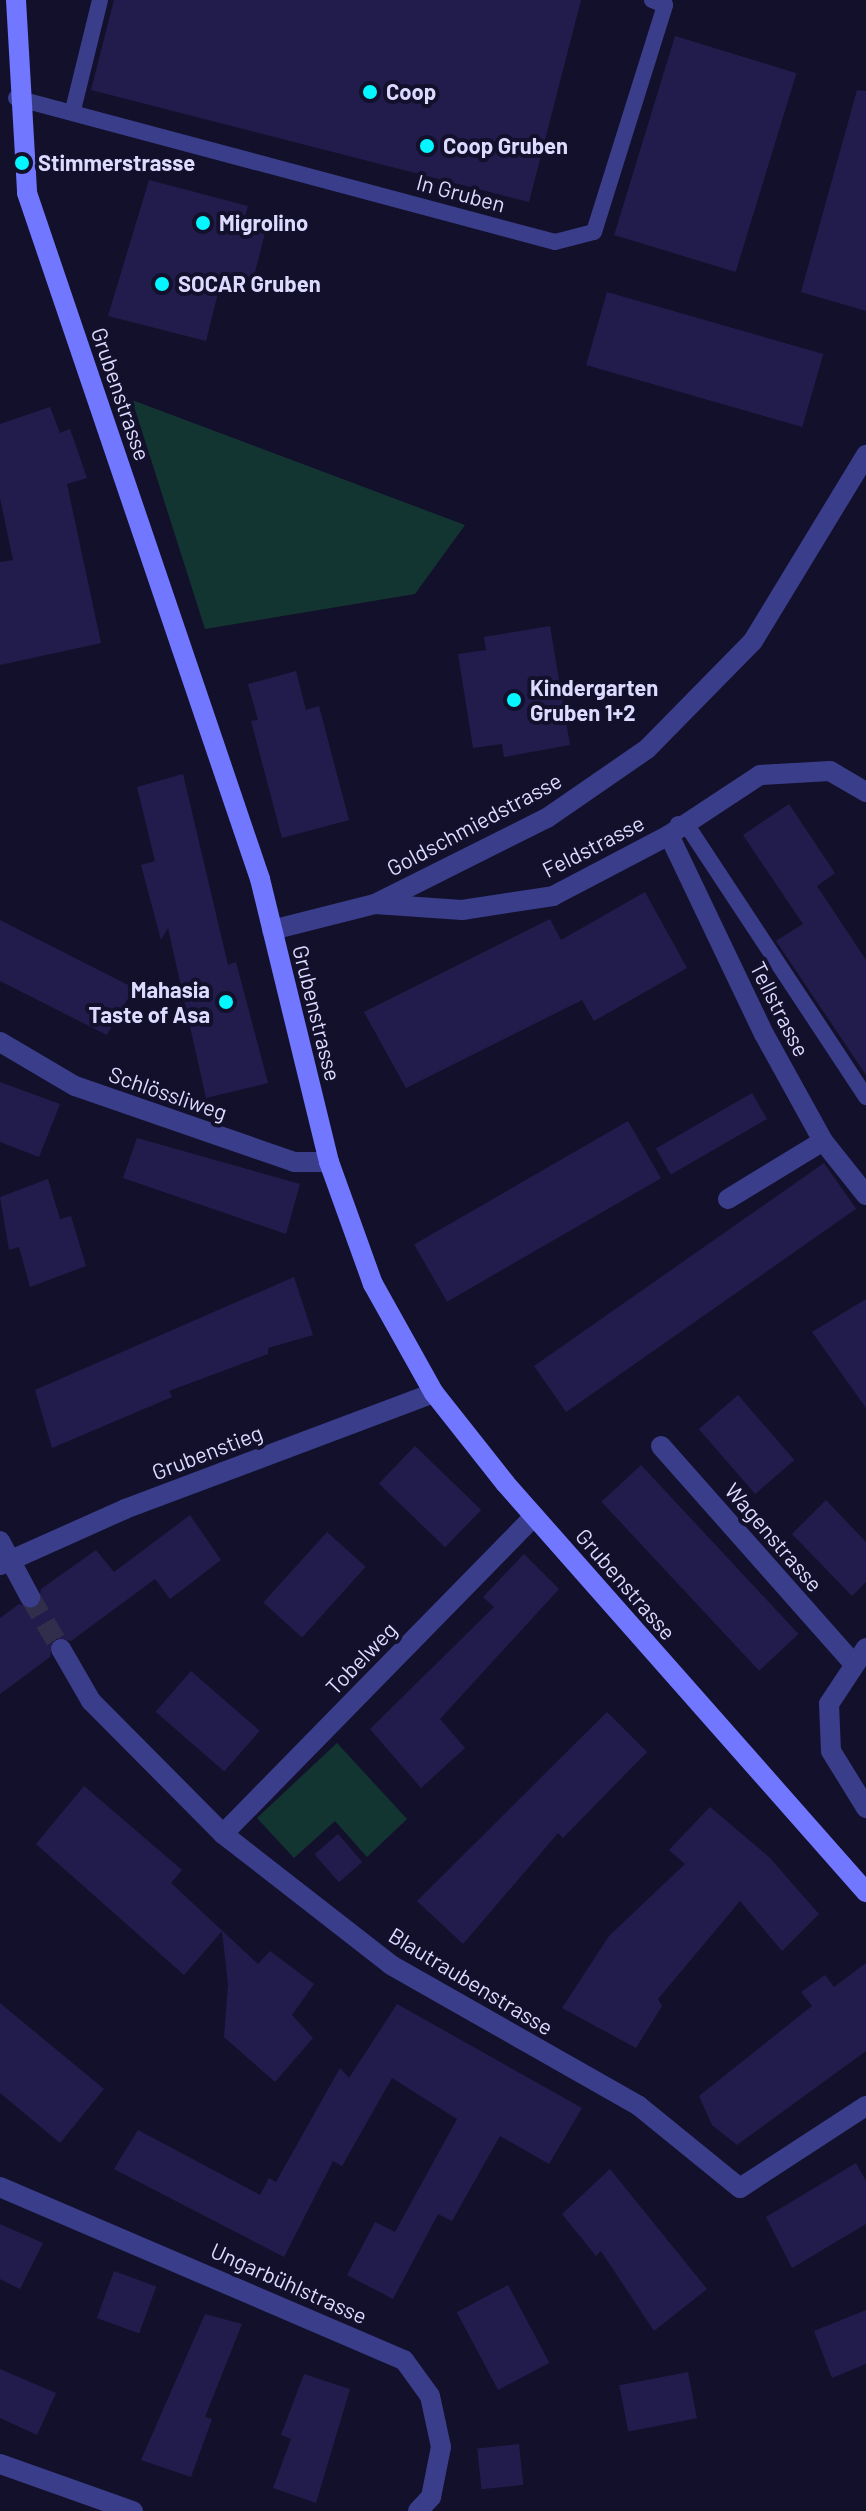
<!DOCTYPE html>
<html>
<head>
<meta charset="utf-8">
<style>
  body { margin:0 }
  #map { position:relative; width:866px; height:2511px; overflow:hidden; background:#13102b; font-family:Barlow,sans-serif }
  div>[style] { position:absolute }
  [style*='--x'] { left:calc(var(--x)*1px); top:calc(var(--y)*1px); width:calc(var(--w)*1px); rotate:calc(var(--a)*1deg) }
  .green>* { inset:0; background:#133531 }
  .building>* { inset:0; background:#221c4c; transform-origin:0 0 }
  .street-tunnel>* { height:20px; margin-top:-10px; transform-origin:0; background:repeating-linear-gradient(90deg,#312e4b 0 20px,transparent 0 30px) }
  .lane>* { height:16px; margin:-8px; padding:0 8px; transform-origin:8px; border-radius:8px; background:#3a3d8a }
  .street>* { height:20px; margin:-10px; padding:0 10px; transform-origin:10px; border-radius:10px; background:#3a3d8a }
  .secondary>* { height:20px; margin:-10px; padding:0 10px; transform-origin:10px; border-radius:10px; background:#7177ff }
  .dots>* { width:22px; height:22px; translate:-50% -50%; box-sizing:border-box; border:4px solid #13102b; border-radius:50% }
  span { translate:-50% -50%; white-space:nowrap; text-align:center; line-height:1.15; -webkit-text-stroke:8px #13102b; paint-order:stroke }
  .poi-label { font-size:22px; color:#dcdaff; font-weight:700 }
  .left { translate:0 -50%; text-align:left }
  .right { translate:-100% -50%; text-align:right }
  .street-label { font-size:22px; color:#dcdaff }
</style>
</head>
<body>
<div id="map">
  <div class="green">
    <div style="clip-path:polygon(132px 400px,465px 525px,415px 594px,205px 629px)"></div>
    <div style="clip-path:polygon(337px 1743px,407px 1819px,367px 1857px,335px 1821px,294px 1858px,257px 1818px)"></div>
  </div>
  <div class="building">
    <div style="clip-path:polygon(114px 0,581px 0,529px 202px,91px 90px)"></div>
    <div style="left:675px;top:36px;width:127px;height:208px;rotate:17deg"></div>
    <div style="clip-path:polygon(857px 90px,866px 91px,866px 311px,801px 292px)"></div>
    <div style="clip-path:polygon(149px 180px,248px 206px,242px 227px,265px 233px,250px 292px,220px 285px,206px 341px,108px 316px)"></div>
    <div style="left:607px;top:292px;width:225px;height:76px;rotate:16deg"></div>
    <div style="clip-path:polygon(50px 407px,60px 433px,70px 429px,87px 478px,67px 484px,101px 643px,0 665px,0 562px,13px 560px,0 498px,0 424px)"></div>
    <div style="clip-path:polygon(550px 626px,570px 745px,504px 757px,502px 744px,473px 748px,458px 654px,486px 650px,484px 637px)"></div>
    <div style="clip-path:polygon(296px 671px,306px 710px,319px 706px,349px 820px,282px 838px,251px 721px,258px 720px,248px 684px)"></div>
    <div style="clip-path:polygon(183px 774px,228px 965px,236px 962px,268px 1083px,206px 1098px,168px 928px,161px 940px,141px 865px,155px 861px,137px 787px)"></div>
    <div style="clip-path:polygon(789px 804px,835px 873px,817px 886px,866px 960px,866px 1075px,776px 941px,803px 924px,743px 835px)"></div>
    <div style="clip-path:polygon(645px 892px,687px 968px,594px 1021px,582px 1000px,406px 1088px,364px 1012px,550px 919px,561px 940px)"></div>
    <div style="clip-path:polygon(0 920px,134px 988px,107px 1035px,0 981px)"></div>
    <div style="clip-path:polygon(0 1082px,60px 1104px,39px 1157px,0 1142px)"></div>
    <div style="left:752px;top:1093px;width:30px;height:111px;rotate:60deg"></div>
    <div style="left:628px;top:1121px;width:66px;height:247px;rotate:60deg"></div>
    <div style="clip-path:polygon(137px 1138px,300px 1184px,286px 1234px,123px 1178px)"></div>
    <div style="left:824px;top:1163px;width:56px;height:354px;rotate:55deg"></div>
    <div style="clip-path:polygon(48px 1179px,60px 1219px,71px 1216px,86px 1266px,30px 1287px,19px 1247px,9px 1250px,0 1197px)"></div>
    <div style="clip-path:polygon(294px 1277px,313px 1335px,268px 1348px,268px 1354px,169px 1391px,172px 1397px,52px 1448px,35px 1390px)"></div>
    <div style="clip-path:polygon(866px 1299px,866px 1408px,812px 1332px)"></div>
    <div style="left:738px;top:1395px;width:86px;height:52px;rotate:49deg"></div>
    <div style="left:415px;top:1446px;width:92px;height:52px;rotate:44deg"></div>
    <div style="left:641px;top:1465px;width:231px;height:54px;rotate:47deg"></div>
    <div style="clip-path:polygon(826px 1500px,866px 1542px,866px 1582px,852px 1596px,792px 1534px)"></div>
    <div style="clip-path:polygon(190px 1515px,221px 1560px,170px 1599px,155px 1579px,71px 1641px,54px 1638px,50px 1657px,0 1694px,0 1618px,19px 1604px,37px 1608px,41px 1589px,96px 1550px,114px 1572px)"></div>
    <div style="left:327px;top:1532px;width:52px;height:95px;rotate:42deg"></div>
    <div style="clip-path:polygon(524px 1554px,559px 1589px,440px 1719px,465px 1748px,421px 1788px,370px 1729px,494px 1607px,483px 1597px)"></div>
    <div style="left:191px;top:1671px;width:91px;height:54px;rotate:41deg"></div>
    <div style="clip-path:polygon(607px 1712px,647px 1752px,563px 1838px,558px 1833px,463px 1944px,417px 1901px)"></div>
    <div style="clip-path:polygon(84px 1786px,182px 1870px,171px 1883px,258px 1964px,270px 1951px,314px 1984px,292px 2015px,313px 2038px,275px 2082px,224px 2037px,228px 1984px,222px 1931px,184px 1975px,36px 1844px)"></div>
    <div style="clip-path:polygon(710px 1807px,769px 1857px,819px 1914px,782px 1951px,740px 1901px,658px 1999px,662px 2006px,636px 2048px,562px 2008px,609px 1936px,685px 1864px,669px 1850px)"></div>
    <div style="left:338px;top:1834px;width:37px;height:31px;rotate:49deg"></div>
    <div style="clip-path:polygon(866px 1963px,866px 2051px,737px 2145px,712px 2125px,699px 2096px,812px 2006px,801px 1992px,825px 1975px,834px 1987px)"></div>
    <div style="clip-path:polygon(0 2003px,104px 2089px,60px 2143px,0 2093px)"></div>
    <div style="clip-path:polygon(397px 2004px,582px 2108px,549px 2164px,500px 2136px,452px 2221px,438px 2214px,393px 2299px,347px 2275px,375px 2222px,395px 2232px,457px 2119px,392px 2078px,342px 2166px,333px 2161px,284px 2257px,114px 2169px,138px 2130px,260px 2195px,269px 2178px,276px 2182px,340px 2068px,349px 2078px)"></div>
    <div style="clip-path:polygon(856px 2163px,866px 2181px,866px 2224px,792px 2268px,766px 2217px)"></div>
    <div style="clip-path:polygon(610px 2169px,707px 2289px,654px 2331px,601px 2251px,596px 2256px,562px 2214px)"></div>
    <div style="clip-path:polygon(0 2224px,43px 2243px,20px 2289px,0 2279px)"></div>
    <div style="left:114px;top:2271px;width:45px;height:50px;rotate:20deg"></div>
    <div style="left:508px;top:2285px;width:88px;height:58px;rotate:62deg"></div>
    <div style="clip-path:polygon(866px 2310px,866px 2364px,832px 2378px,814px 2331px)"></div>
    <div style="clip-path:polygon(205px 2314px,242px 2324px,205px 2417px,212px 2419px,191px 2477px,141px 2460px)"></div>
    <div style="clip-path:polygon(0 2369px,56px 2393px,37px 2435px,0 2418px)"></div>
    <div style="left:688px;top:2372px;width:47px;height:70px;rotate:79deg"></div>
    <div style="clip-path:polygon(304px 2374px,350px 2389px,316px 2503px,273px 2488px,291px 2439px,281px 2435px)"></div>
    <div style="left:519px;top:2444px;width:41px;height:42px;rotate:84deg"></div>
  </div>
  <div class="street-tunnel">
    <div style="--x:30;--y:1597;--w:61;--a:59.2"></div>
  </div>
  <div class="lane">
    <div style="--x:16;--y:98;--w:558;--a:14.96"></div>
    <div style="--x:555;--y:242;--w:40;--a:-14.4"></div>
    <div style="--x:594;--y:232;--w:238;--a:-72.6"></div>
    <div style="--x:665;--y:5;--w:14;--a:-159"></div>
    <div style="--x:73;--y:110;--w:113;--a:-76.2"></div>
    <div style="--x:678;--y:824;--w:13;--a:27"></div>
    <div style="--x:690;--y:830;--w:320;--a:56.6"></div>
  </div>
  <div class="street">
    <div style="--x:669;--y:835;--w:221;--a:64.5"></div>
    <div style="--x:764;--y:1034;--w:122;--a:61.1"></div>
    <div style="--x:823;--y:1141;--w:69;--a:51.5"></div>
    <div style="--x:375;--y:904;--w:192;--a:-26.6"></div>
    <div style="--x:547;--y:818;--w:121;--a:-34.6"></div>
    <div style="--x:647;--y:749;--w:151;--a:-45.5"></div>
    <div style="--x:753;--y:641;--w:218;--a:-58.7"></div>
    <div style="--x:272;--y:930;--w:106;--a:-14.2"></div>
    <div style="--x:375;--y:904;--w:87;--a:3.9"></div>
    <div style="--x:462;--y:910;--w:92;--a:-8.7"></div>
    <div style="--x:553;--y:896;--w:131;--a:-27.7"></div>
    <div style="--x:669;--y:835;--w:109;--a:-33.4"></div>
    <div style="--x:760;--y:775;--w:70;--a:-3.3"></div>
    <div style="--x:830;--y:771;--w:42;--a:30.3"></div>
    <div style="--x:0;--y:1042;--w:87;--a:30.4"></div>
    <div style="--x:75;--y:1086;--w:232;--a:19.1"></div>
    <div style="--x:294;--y:1162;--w:35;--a:0"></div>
    <div style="--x:728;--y:1199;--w:111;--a:-31.4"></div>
    <div style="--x:661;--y:1446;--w:287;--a:48.5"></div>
    <div style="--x:0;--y:1541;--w:64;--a:61.8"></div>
    <div style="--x:0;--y:1565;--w:137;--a:-24.1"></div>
    <div style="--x:125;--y:1509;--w:330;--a:-20.6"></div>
    <div style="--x:866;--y:1648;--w:67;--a:123.5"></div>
    <div style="--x:829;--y:1704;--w:47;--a:87.6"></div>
    <div style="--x:831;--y:1751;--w:67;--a:58.4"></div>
    <div style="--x:61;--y:1649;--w:60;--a:60"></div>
    <div style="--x:91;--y:1701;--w:187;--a:45.2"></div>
    <div style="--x:223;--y:1834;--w:213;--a:37.9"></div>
    <div style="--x:391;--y:1965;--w:285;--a:29.6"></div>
    <div style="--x:639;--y:2106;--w:130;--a:39.1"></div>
    <div style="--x:740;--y:2188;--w:150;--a:-33.1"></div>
    <div style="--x:223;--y:1834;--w:445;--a:-45.6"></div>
    <div style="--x:0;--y:2187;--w:439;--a:23.2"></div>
    <div style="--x:404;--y:2360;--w:44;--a:54.2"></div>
    <div style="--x:430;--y:2396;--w:52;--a:77.8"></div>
    <div style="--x:441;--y:2447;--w:51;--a:101.3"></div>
    <div style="--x:431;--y:2497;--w:19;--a:133"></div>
    <div style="--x:0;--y:2464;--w:141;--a:19.5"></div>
  </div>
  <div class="secondary">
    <div style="--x:16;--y:0;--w:193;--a:86.7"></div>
    <div style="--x:27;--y:193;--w:724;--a:71.24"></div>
    <div style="--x:260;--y:879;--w:291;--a:76.3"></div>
    <div style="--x:329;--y:1162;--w:130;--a:70.2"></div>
    <div style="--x:373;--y:1284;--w:125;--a:60.8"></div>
    <div style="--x:434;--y:1393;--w:115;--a:51.7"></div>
    <div style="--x:505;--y:1483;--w:546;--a:48.57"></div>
  </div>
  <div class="dots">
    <div style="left:370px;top:92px;background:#06f6ff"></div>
    <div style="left:427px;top:146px;background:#06f6ff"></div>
    <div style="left:22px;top:163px;background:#06f6ff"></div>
    <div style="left:203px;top:223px;background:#06f6ff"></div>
    <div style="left:162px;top:284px;background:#06f6ff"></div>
    <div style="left:514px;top:700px;background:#06f6ff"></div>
    <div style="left:226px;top:1002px;background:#06f6ff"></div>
  </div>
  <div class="poi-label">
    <span class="left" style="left:386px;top:92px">Coop</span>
    <span class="left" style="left:443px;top:146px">Coop Gruben</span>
    <span class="left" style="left:38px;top:163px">Stimmerstrasse</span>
    <span class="left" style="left:219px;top:223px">Migrolino</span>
    <span class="left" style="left:178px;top:284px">SOCAR Gruben</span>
    <span class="left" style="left:530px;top:700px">Kindergarten<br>Gruben 1+2</span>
    <span class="right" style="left:210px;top:1002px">Mahasia<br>Taste of Asa</span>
  </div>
  <div class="street-label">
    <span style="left:461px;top:193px;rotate:15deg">In Gruben</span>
    <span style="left:121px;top:394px;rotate:71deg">Grubenstrasse</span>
    <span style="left:474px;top:824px;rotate:-28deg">Goldschmiedstrasse</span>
    <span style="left:593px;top:846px;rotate:-27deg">Feldstrasse</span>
    <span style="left:780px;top:1009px;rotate:63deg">Tellstrasse</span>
    <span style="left:317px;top:1013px;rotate:76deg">Grubenstrasse</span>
    <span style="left:168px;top:1093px;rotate:19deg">Schlössliweg</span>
    <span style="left:207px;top:1452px;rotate:-21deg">Grubenstieg</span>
    <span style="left:774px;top:1537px;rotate:49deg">Wagenstrasse</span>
    <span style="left:626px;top:1584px;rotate:49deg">Grubenstrasse</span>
    <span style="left:361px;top:1658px;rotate:-46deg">Tobelweg</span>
    <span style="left:471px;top:1981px;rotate:31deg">Blautraubenstrasse</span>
    <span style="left:289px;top:2283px;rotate:24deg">Ungarbühlstrasse</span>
  </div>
</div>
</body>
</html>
